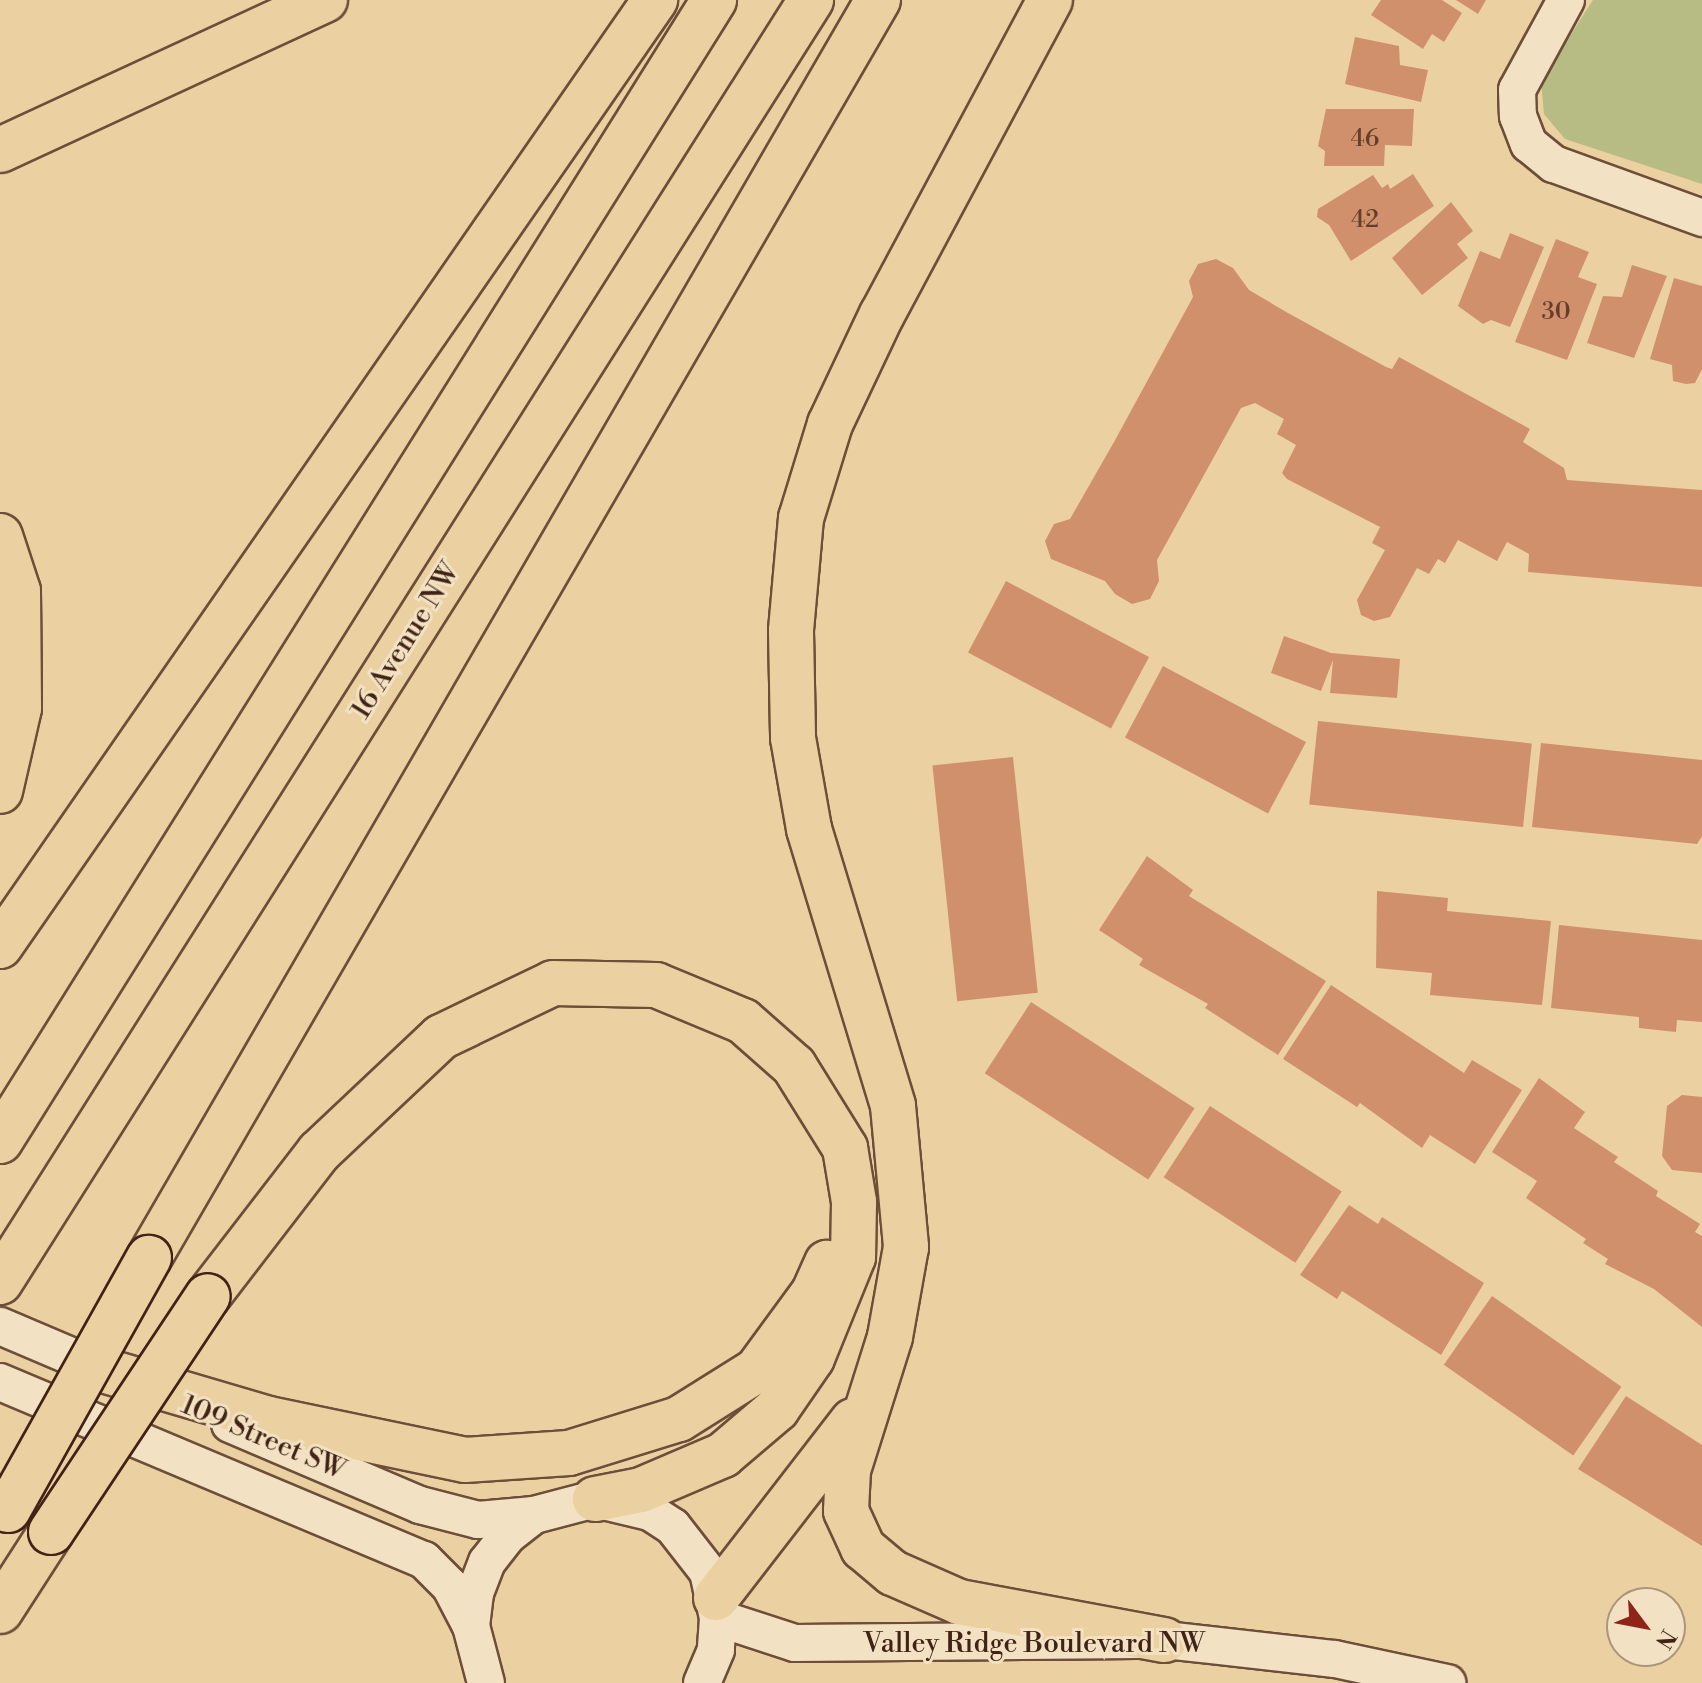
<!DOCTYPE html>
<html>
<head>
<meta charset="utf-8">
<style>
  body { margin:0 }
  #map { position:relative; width:1702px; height:1683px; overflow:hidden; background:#ebd1a1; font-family:"Libre Bodoni",serif }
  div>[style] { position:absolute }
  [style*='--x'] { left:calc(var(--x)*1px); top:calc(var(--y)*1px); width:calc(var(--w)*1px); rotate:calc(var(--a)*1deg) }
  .green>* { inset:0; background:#b7bc84 }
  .building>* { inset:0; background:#d0906b; transform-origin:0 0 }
  .roads { filter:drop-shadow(2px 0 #6c4e39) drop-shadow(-2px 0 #6c4e39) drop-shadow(0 2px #6c4e39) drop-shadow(0 -2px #6c4e39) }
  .minor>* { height:36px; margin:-18px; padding:0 18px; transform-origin:18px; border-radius:18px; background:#f2e1c2 }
  .highway>* { height:44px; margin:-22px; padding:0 22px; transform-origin:22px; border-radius:22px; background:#ebd1a1 }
  .bridges { filter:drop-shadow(2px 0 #412216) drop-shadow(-2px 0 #412216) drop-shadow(0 2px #412216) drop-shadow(0 -2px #412216) }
  .highway-bridge>* { height:44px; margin:-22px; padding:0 22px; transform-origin:22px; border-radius:22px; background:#ebd1a1 }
  span { translate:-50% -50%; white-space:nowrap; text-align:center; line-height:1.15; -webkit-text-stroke:6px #f2e1c2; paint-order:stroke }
  .number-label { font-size:24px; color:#653e2b }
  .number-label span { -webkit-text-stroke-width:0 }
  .street-label { font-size:28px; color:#412216 }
  .north { position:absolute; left:1606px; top:1587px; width:80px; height:80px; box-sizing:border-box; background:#f2e1c2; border:2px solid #ab957d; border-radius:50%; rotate:122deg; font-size:22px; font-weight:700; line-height:32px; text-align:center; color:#412216 }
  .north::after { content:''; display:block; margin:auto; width:28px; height:36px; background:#8f2418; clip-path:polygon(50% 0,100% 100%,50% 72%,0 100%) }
</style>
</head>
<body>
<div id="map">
  <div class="green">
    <div style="clip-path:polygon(1593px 0,1702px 0,1702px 184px,1565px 139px,1544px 114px,1541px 81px)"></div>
  </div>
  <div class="building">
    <div style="clip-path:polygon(1381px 0,1442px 0,1462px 13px,1444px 42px,1432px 34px,1423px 49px,1371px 15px)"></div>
    <div style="clip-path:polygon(1456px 0,1486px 0,1478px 14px)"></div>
    <div style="clip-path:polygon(1355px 37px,1399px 46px,1400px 65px,1428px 70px,1421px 102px,1345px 84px)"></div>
    <div style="clip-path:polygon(1326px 109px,1414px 109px,1412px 146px,1385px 145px,1384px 166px,1324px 166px,1325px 151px,1318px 146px)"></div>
    <div style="clip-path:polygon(1413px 174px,1434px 206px,1351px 261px,1329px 225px,1317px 217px,1318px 209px,1373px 175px,1382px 188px,1388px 184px,1390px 189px)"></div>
    <div style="clip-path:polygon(1451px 202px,1473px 231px,1457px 244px,1468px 258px,1422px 295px,1392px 258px)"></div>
    <div style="clip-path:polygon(1510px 233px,1544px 247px,1510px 327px,1491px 320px,1483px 324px,1458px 306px,1480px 251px,1500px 259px)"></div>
    <div style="clip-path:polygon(1556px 239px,1589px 252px,1578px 277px,1597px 284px,1567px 360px,1515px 342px)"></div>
    <div style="clip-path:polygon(1216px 259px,1233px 268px,1249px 290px,1288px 313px,1386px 367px,1392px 369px,1399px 357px,1530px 429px,1523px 442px,1564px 468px,1567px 480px,1702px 490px,1702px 587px,1528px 572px,1529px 554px,1507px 542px,1497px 561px,1458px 540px,1445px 563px,1438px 559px,1429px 574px,1417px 568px,1390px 617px,1374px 621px,1361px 615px,1357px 600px,1385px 550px,1372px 543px,1380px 527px,1287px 479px,1282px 473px,1296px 445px,1277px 434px,1284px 419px,1255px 403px,1241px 408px,1157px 560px,1159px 581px,1150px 599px,1132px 604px,1115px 594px,1105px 581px,1051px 559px,1045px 541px,1054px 524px,1070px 519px,1114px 442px,1193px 297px,1189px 281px,1198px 264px)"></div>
    <div style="clip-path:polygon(1632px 265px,1667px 276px,1634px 358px,1587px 343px,1603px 296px,1622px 297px)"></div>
    <div style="clip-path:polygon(1674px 278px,1702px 286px,1702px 369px,1695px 383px,1686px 384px,1673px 381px,1672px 365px,1650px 359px)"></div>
    <div style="left:1006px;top:581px;width:162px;height:81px;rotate:28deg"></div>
    <div style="clip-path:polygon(1284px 636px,1331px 653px,1400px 659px,1397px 698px,1330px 693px,1333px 660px,1321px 691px,1271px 673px)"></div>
    <div style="left:1163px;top:666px;width:162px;height:81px;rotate:28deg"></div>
    <div style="left:1318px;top:721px;width:215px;height:84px;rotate:6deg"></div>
    <div style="clip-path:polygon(1541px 743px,1702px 760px,1702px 836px,1697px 844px,1532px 827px)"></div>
    <div style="left:1013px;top:757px;width:237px;height:81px;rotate:84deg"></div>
    <div style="clip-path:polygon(1147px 856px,1193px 890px,1189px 896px,1326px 981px,1278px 1055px,1205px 1008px,1208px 1004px,1139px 965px,1143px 959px,1099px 930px)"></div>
    <div style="clip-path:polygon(1377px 891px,1448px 898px,1447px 911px,1551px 921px,1542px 1005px,1430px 995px,1432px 973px,1376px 968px)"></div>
    <div style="clip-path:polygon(1559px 925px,1702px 940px,1702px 1022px,1677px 1020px,1676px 1032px,1639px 1028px,1639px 1017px,1551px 1008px)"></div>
    <div style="clip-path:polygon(1331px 985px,1464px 1073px,1472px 1060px,1522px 1090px,1475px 1164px,1430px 1135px,1422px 1148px,1360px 1103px,1357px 1107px,1283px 1059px)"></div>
    <div style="left:1031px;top:1002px;width:195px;height:85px;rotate:33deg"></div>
    <div style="clip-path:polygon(1539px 1078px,1585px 1112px,1574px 1128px,1618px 1157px,1614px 1162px,1658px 1191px,1656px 1196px,1700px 1224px,1695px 1232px,1702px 1236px,1702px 1327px,1654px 1289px,1605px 1264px,1608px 1259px,1583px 1243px,1586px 1239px,1526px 1198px,1537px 1181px,1492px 1152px)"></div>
    <div style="clip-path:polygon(1682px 1095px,1702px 1097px,1702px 1173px,1672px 1170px,1662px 1156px,1667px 1106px)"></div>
    <div style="left:1210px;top:1106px;width:157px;height:85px;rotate:33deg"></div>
    <div style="clip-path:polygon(1349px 1205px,1378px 1224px,1382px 1217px,1484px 1283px,1441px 1355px,1342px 1291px,1337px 1299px,1300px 1275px)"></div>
    <div style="left:1492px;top:1296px;width:158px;height:84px;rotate:35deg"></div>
    <div style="clip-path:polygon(1626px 1396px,1702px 1445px,1702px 1546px,1578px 1469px)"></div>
  </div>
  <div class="roads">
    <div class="minor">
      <div style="--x:1566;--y:0;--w:102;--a:118.6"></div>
      <div style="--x:1517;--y:90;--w:26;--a:88"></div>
      <div style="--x:1518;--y:116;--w:30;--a:69"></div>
      <div style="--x:1529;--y:144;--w:32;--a:39"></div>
      <div style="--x:1554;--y:164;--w:158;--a:20"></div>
      <div style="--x:0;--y:1326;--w:123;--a:23"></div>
      <div style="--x:0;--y:1382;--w:460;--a:22.8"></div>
      <div style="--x:424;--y:1560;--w:37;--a:45"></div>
      <div style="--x:450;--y:1586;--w:45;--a:62.3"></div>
      <div style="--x:230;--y:1424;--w:207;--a:23.1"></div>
      <div style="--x:420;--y:1505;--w:60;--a:14.5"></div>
      <div style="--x:478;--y:1520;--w:56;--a:-5.1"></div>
      <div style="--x:718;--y:1618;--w:81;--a:18"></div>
      <div style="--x:795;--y:1643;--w:370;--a:-0.5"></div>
      <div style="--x:1165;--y:1640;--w:171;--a:6.4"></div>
      <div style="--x:1335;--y:1659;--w:115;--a:12.1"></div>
      <div style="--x:486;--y:1683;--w:59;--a:-104.7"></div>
      <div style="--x:471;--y:1626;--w:33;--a:-83"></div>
      <div style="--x:475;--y:1593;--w:33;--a:-69"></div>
      <div style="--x:487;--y:1562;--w:33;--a:-52"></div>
      <div style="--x:507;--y:1536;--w:34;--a:-38"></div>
      <div style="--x:534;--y:1515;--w:63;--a:-14.7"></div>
      <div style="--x:595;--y:1499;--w:57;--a:13.3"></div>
      <div style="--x:650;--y:1512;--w:27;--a:33"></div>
      <div style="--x:673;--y:1527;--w:57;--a:52.1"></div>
      <div style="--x:708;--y:1572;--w:47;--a:77.7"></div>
      <div style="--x:718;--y:1618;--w:32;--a:94"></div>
      <div style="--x:716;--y:1650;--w:36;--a:113"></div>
    </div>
    <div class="highway">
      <div style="--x:1050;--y:0;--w:356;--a:118.1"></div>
      <div style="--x:882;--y:314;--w:122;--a:115.3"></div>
      <div style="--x:830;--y:424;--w:98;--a:107.1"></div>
      <div style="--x:801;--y:518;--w:113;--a:95.1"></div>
      <div style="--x:791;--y:631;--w:107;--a:88.9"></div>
      <div style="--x:793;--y:738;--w:92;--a:80"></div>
      <div style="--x:809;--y:829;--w:289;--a:73.1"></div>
      <div style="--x:893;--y:1106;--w:142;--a:84.7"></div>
      <div style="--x:906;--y:1247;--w:91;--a:100.1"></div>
      <div style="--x:890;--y:1337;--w:139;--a:107.5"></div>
      <div style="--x:848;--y:1470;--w:41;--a:92.8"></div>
      <div style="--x:846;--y:1511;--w:41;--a:65.3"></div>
      <div style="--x:863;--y:1548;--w:39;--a:40"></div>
      <div style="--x:893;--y:1573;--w:72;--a:23.7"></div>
      <div style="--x:959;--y:1602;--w:209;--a:10.5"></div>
      <div style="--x:0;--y:150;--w:358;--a:-24.8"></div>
      <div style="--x:0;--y:536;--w:58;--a:71.9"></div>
      <div style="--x:18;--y:591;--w:117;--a:89.5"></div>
      <div style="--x:19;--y:708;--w:85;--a:102.9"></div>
      <div style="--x:0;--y:946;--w:1151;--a:-55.3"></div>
      <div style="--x:0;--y:1141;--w:1346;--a:-57.96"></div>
      <div style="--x:149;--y:1258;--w:1454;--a:-59.91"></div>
      <div style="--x:0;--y:1282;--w:1517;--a:-57.68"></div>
      <div style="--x:208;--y:1296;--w:182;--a:-52.4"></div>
      <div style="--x:319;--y:1152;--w:168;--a:-43.3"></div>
      <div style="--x:441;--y:1037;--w:124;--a:-25.7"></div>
      <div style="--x:553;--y:983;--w:103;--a:1.1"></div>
      <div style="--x:656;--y:985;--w:94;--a:22.5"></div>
      <div style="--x:743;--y:1021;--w:68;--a:41.4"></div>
      <div style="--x:794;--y:1066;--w:97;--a:58.1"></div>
      <div style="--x:845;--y:1148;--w:55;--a:80.5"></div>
      <div style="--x:854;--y:1202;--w:55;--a:91"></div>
      <div style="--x:853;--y:1257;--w:109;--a:112.1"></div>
      <div style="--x:812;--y:1358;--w:62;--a:124.5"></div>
      <div style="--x:777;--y:1409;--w:71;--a:139.6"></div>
      <div style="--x:723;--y:1455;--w:89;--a:156.9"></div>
      <div style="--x:641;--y:1490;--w:47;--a:168.9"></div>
      <div style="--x:106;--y:1371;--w:170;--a:16.4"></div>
      <div style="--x:269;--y:1419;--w:200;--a:11.8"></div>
      <div style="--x:465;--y:1460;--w:104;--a:-3.9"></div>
      <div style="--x:569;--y:1453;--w:115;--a:-17.2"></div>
      <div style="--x:679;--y:1419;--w:92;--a:-32.1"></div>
      <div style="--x:757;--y:1370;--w:97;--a:-53.8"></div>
      <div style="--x:814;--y:1292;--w:32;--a:-66"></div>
      <div style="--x:716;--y:1598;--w:224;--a:-52.3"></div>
      <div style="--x:0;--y:1611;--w:94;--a:-57.2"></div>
    </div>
  </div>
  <div class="bridges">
    <div class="highway-bridge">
      <div style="--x:8;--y:1510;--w:289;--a:-60.8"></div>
      <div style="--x:51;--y:1532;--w:283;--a:-56.4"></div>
    </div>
  </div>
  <div class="number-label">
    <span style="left:1365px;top:140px">46</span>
    <span style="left:1365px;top:221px">42</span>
    <span style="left:1556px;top:313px">30</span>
  </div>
  <div class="street-label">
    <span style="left:406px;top:641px;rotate:-58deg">16 Avenue NW</span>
    <span style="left:263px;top:1438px;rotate:23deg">109 Street SW</span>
    <span style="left:1034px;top:1644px">Valley Ridge Boulevard NW</span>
  </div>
  <div class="north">N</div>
</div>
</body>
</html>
